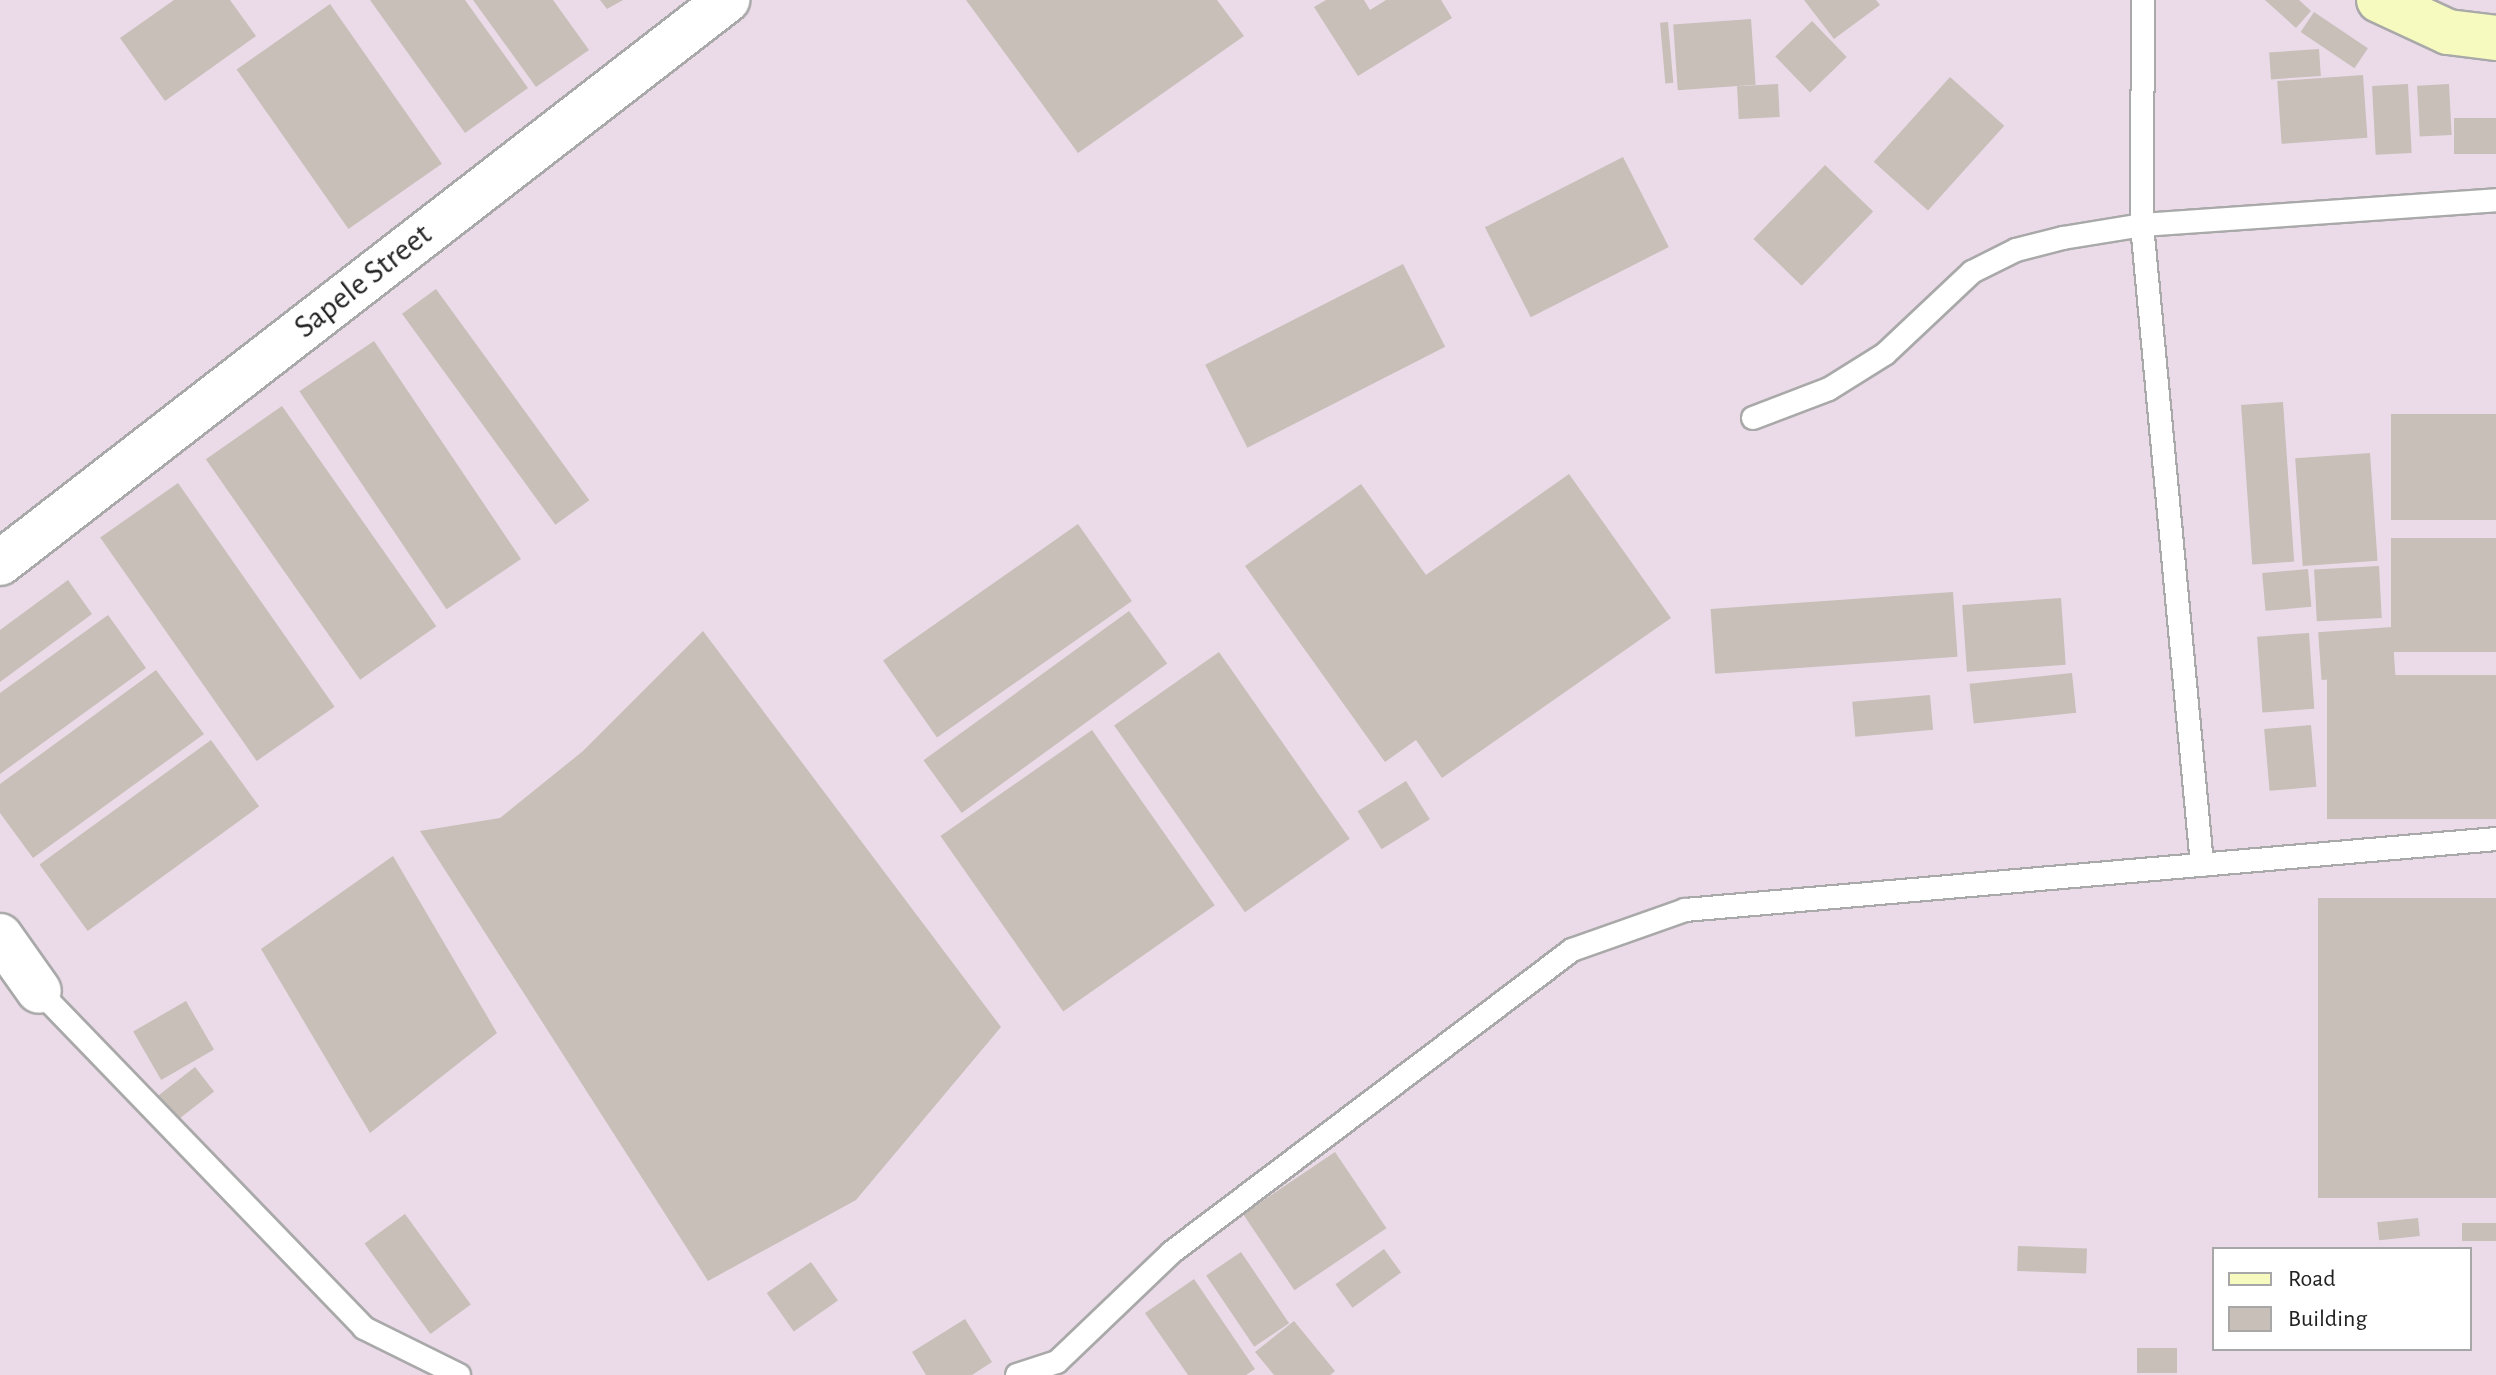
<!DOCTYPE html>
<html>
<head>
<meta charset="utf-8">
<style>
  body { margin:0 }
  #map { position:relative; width:2496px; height:1375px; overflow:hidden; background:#f2efe9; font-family:"Alegreya Sans",sans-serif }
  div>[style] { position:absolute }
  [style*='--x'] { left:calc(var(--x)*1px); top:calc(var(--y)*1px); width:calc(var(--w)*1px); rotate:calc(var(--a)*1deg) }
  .industrial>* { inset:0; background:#ebdbe8 }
  .building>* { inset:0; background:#c7bfb8; transform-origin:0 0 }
  .roads { filter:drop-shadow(2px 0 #a9a9a9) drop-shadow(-2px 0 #a9a9a9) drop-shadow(0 2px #a9a9a9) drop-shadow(0 -2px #a9a9a9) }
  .lane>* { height:22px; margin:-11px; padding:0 11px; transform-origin:11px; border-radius:11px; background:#fff }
  .street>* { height:44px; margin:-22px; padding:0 22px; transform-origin:22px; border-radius:22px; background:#fff }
  .secondary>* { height:44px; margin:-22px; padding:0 22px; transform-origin:22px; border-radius:22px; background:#f7fabf }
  span { translate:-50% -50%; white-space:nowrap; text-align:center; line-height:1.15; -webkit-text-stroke:8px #fff; paint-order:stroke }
  .street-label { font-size:32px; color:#222 }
  .legend { position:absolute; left:2212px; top:1247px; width:260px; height:104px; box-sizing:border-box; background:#fff; border:2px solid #a7a7a7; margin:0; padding:10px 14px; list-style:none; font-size:24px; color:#222 }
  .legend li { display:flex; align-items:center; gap:16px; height:40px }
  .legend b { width:40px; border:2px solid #a7a7a7 }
</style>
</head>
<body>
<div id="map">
  <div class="industrial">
    <div style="clip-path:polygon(evenodd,0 0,2496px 0,2496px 1375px,0 1375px,0 0,2214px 1249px,2470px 1249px,2470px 1349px,2214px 1349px,2214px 1249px)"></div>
  </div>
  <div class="building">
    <div style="clip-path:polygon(174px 0,230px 0,256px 36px,165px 101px,120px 38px)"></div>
    <div style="clip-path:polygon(370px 0,465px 0,528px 88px,465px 133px)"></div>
    <div style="clip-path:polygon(473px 0,553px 0,589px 50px,536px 87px)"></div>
    <div style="clip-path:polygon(600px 0,623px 0,607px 9px)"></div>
    <div style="clip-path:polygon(966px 0,1217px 0,1244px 36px,1078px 153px)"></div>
    <div style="clip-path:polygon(1326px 0,1364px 0,1370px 10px,1386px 0,1441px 0,1452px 18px,1358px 76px,1314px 7px)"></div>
    <div style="clip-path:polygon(1804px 0,1876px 0,1880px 5px,1834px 39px)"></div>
    <div style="clip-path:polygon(2265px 0,2299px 0,2311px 11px,2296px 28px)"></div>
    <div style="left:330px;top:4px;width:195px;height:114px;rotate:55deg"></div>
    <div style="left:2314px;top:12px;width:65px;height:24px;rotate:34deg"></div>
    <div style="left:1751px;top:19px;width:66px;height:78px;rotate:86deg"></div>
    <div style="left:1812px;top:21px;width:50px;height:51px;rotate:46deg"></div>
    <div style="left:1668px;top:22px;width:61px;height:8px;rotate:85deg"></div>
    <div style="left:2319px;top:49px;width:27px;height:50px;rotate:86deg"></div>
    <div style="left:2363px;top:75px;width:63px;height:86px;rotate:86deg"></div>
    <div style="left:1950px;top:77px;width:73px;height:114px;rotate:42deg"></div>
    <div style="left:1778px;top:84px;width:33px;height:41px;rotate:87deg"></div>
    <div style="left:2408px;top:84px;width:69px;height:36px;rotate:87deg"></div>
    <div style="left:2449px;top:84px;width:51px;height:32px;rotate:87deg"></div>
    <div style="left:2496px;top:118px;width:36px;height:42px;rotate:90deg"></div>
    <div style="left:1623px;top:157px;width:101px;height:155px;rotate:63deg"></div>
    <div style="left:1825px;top:165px;width:67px;height:103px;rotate:44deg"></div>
    <div style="left:1403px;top:264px;width:93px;height:222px;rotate:63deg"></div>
    <div style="left:436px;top:289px;width:261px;height:42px;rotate:54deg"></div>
    <div style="left:374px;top:341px;width:263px;height:90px;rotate:56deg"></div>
    <div style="left:2283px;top:402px;width:160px;height:42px;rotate:86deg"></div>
    <div style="left:282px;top:406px;width:269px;height:93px;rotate:55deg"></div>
    <div style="left:2496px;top:414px;width:106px;height:105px;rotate:90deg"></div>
    <div style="left:2370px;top:453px;width:108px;height:75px;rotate:86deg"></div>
    <div style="clip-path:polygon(1569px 474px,1671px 618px,1442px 778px,1416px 740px,1385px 762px,1245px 566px,1361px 484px,1426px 575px)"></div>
    <div style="left:178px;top:483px;width:273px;height:95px;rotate:55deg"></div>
    <div style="left:1078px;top:524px;width:94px;height:238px;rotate:55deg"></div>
    <div style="left:2496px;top:538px;width:114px;height:105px;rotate:90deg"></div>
    <div style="left:2379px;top:566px;width:52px;height:65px;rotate:87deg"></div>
    <div style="left:2308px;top:569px;width:38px;height:46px;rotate:85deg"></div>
    <div style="clip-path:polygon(68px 580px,92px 614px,0 682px,0 630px)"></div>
    <div style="left:1953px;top:592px;width:65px;height:243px;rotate:86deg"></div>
    <div style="left:2061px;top:598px;width:67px;height:99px;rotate:86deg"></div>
    <div style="left:1129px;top:611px;width:65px;height:254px;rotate:54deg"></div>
    <div style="clip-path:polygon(108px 615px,146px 668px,0 774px,0 693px)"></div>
    <div style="left:2392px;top:627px;width:48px;height:74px;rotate:86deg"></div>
    <div style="clip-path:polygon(703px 631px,1001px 1027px,856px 1200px,708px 1281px,420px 831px,500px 818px,583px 751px)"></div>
    <div style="left:2309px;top:633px;width:76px;height:52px;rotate:86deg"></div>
    <div style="left:1219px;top:652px;width:228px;height:128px;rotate:55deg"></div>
    <div style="clip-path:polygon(156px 670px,204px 734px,33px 858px,0 813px,0 784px)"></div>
    <div style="left:2072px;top:673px;width:40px;height:103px;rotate:84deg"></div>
    <div style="left:2496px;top:675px;width:144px;height:169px;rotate:90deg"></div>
    <div style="left:1930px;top:695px;width:35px;height:78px;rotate:85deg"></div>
    <div style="left:2311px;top:725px;width:62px;height:47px;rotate:85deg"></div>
    <div style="left:1092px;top:730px;width:214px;height:185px;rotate:55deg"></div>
    <div style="left:211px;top:740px;width:82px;height:212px;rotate:54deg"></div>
    <div style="left:1406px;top:781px;width:45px;height:57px;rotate:58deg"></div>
    <div style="clip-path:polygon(393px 856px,497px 1033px,370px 1133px,261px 949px)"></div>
    <div style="left:2496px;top:898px;width:300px;height:178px;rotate:90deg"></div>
    <div style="left:186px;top:1001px;width:56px;height:61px;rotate:60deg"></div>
    <div style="left:195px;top:1067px;width:31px;height:50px;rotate:52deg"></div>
    <div style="left:1335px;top:1152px;width:92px;height:111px;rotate:56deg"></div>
    <div style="left:405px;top:1214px;width:112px;height:50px;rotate:54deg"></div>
    <div style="left:2418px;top:1218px;width:18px;height:41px;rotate:84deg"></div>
    <div style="left:2496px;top:1223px;width:18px;height:34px;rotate:90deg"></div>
    <div style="left:2018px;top:1246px;width:69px;height:25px;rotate:2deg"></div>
    <div style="left:1384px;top:1249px;width:29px;height:60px;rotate:54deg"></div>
    <div style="left:1241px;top:1252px;width:86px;height:42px;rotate:56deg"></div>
    <div style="left:811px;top:1262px;width:47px;height:54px;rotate:55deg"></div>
    <div style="clip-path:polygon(1194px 1279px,1255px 1369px,1246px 1375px,1188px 1375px,1145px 1313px)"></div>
    <div style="clip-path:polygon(965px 1319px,992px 1362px,972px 1375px,926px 1375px,912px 1352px)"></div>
    <div style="clip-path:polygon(1294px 1321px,1335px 1371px,1330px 1375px,1274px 1375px,1255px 1352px)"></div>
    <div style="left:2137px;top:1348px;width:40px;height:25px"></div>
  </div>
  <div class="roads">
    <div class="lane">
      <div style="--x:2143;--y:0;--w:225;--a:90.3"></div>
      <div style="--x:2142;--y:225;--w:643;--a:84.64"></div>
      <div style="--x:1753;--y:418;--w:81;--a:-20.9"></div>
      <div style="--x:1829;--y:389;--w:66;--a:-32"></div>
      <div style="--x:1885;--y:354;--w:120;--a:-43.3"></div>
      <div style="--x:1972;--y:272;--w:49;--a:-26.6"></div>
      <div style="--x:2016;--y:250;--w:49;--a:-14.3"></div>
      <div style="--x:2063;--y:238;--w:80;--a:-9.3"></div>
      <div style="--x:2142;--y:225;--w:355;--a:-4"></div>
      <div style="--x:39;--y:991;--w:468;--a:46"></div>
      <div style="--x:364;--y:1328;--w:106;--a:26.3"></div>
      <div style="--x:1017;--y:1375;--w:42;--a:-18"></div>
      <div style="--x:1057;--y:1362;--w:159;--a:-43.7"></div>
      <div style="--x:1172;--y:1252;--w:501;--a:-37.05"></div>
      <div style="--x:1572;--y:950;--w:120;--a:-19.5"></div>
      <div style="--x:1685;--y:910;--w:814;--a:-5"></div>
    </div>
    <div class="street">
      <div style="--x:0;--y:563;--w:920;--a:-37.75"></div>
      <div style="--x:0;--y:936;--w:67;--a:54.7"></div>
    </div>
    <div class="secondary">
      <div style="--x:2379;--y:0;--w:76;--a:24.9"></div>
      <div style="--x:2448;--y:32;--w:48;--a:7.1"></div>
    </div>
  </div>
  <div class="street-label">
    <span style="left:363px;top:281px;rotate:-38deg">Sapele Street</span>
  </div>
  <ul class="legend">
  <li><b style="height:10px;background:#f7fabf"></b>Road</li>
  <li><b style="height:22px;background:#c7bfb8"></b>Building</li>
  </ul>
</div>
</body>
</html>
